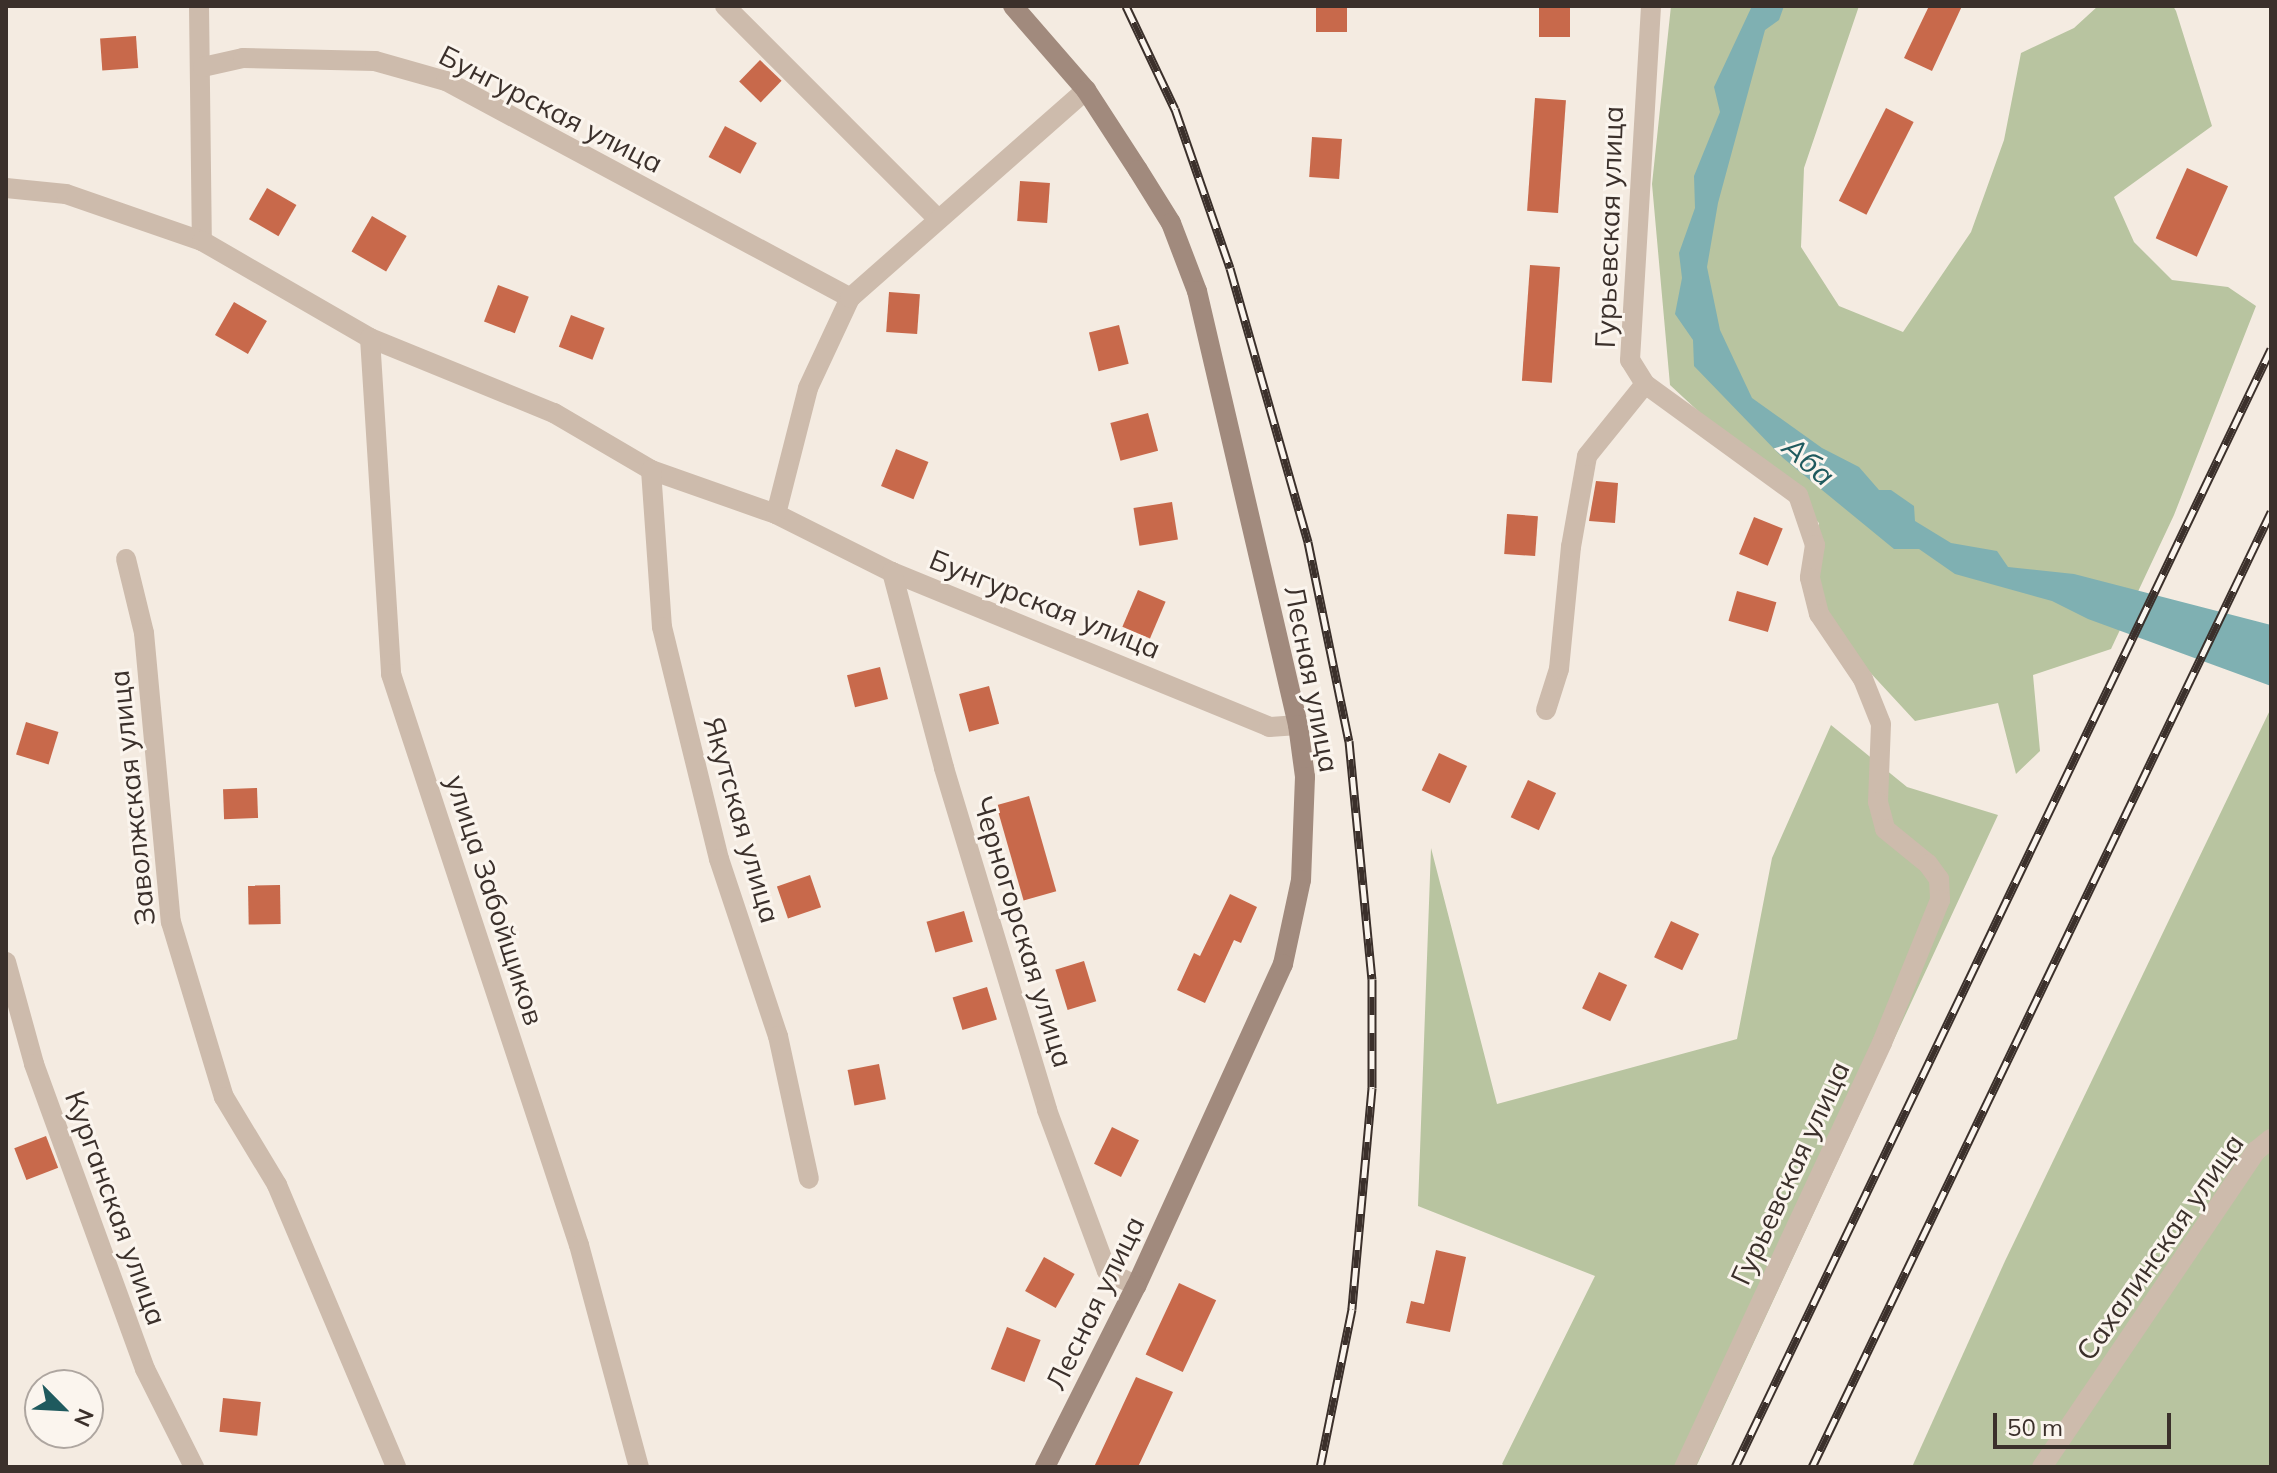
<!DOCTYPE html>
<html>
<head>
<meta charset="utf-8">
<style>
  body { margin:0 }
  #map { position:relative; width:2277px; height:1473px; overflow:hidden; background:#f4ebe1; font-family:Mulish,sans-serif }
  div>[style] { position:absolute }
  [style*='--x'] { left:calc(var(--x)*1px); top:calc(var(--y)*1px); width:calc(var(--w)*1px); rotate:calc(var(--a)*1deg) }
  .green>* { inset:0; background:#b8c4a0 }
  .water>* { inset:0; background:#7fb0b2 }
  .building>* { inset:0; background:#c8694b; transform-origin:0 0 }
  .minor>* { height:20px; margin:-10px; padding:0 10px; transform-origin:10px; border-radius:10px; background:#cdbbac }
  .secondary>* { height:20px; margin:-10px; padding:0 10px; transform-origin:10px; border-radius:10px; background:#a18a7d }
  .rail>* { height:9px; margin-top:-4.5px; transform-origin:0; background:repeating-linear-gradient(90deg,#fbf5ee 0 18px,#3b302b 0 36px); box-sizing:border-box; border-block:2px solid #3b302b }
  span { translate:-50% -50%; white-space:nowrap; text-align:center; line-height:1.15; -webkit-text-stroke:6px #fbf5ee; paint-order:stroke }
  .street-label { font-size:28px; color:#3b302b }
  .water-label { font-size:30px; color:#1f5a5e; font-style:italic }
  .frame { position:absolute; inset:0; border:8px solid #3b302b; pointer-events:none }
  .north { position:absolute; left:24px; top:1369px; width:80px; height:80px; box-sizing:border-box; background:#fbf5ee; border:2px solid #aea6a0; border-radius:50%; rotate:114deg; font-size:22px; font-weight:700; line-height:32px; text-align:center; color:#3b302b }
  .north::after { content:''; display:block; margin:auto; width:28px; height:36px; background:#1f5a5e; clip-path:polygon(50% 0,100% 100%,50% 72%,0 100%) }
  .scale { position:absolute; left:1993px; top:1413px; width:178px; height:36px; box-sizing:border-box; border:4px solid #3b302b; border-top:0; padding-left:10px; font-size:24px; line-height:28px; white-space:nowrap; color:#3b302b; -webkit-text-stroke:6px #fbf5ee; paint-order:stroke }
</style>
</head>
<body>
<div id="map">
  <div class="green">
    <div style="clip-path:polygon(1671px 6px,1859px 6px,1804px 168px,1801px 247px,1839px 306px,1903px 332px,1971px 232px,2004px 140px,2021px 53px,2074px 28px,2098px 6px,2173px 6px,2176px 11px,2212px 126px,2114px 197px,2134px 242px,2172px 280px,2228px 287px,2256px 306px,2174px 515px,2111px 649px,2033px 675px,2040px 751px,2016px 774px,1998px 703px,1915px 721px,1866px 668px,1811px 599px,1819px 523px,1670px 385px,1652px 184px)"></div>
    <div style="clip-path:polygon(2271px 708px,2271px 1467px,1912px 1467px,2005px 1261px)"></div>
    <div style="clip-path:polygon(1831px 725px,1907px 787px,1998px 815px,1696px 1467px,1506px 1467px,1502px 1464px,1595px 1276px,1418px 1206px,1431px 848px,1497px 1104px,1737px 1039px,1772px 858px)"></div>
  </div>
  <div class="water">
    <div style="clip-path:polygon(1752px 6px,1784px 6px,1779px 20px,1765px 30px,1718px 203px,1707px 267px,1720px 330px,1752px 398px,1822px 448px,1859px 467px,1879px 490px,1891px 490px,1914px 506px,1915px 521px,1951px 543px,1997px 551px,2008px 567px,2074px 574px,2271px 625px,2271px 686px,2088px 619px,2052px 601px,1955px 574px,1919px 549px,1894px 549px,1783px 458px,1694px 366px,1693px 340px,1675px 314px,1682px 278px,1679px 253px,1695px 208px,1694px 176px,1720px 112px,1714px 87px)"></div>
  </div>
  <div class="building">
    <div style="left:1316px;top:6px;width:31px;height:26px"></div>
    <div style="left:1539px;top:6px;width:31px;height:31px"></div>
    <div style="clip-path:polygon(1929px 6px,1962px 6px,1932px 71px,1904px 58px)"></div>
    <div style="left:136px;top:36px;width:32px;height:36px;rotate:86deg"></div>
    <div style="left:760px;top:60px;width:30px;height:30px;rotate:44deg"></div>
    <div style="left:1535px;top:98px;width:31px;height:113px;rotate:4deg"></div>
    <div style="left:1886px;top:108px;width:31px;height:104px;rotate:27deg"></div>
    <div style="left:725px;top:126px;width:36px;height:35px;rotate:28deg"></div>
    <div style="left:1312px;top:137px;width:30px;height:40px;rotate:4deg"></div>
    <div style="left:2187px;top:168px;width:45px;height:77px;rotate:24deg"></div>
    <div style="left:1020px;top:181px;width:30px;height:40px;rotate:4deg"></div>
    <div style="left:267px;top:188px;width:34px;height:36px;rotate:30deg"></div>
    <div style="left:372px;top:216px;width:40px;height:41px;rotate:30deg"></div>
    <div style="left:1530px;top:265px;width:30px;height:116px;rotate:4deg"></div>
    <div style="left:498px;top:285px;width:33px;height:39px;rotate:21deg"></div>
    <div style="left:889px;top:292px;width:31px;height:40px;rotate:4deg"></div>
    <div style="left:234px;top:302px;width:38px;height:38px;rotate:30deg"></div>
    <div style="left:571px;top:315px;width:36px;height:34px;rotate:21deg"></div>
    <div style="left:1119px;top:325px;width:40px;height:31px;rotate:76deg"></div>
    <div style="left:1148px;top:413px;width:39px;height:39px;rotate:75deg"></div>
    <div style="left:896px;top:449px;width:35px;height:40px;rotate:22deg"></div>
    <div style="clip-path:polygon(1596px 481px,1618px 483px,1615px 523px,1589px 521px)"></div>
    <div style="left:1172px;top:502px;width:38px;height:39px;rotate:81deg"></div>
    <div style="left:1507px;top:514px;width:31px;height:40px;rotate:4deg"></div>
    <div style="left:1754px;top:517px;width:31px;height:40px;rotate:22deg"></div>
    <div style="left:1138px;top:590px;width:30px;height:40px;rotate:23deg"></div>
    <div style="left:1737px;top:591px;width:41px;height:31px;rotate:16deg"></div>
    <div style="left:880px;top:667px;width:33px;height:34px;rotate:76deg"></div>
    <div style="left:989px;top:686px;width:39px;height:31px;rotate:75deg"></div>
    <div style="left:26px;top:722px;width:34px;height:34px;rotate:17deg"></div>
    <div style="left:1439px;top:753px;width:31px;height:41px;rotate:25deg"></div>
    <div style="left:1528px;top:780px;width:31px;height:41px;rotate:25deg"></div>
    <div style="left:257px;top:788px;width:30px;height:34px;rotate:88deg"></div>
    <div style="left:1029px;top:796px;width:99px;height:34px;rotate:74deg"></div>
    <div style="left:810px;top:875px;width:34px;height:35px;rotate:71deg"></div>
    <div style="left:280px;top:885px;width:39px;height:32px;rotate:89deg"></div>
    <div style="clip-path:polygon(1230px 894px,1257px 907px,1241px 943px,1234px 940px,1205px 1003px,1177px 990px,1194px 953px,1200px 956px)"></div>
    <div style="left:964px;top:911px;width:32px;height:39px;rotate:74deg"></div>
    <div style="left:1671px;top:921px;width:31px;height:40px;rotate:25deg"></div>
    <div style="left:1084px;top:961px;width:42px;height:30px;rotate:73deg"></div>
    <div style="left:1599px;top:972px;width:31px;height:40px;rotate:25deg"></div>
    <div style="left:987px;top:987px;width:34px;height:36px;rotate:73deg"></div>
    <div style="left:879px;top:1064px;width:36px;height:32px;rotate:79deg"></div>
    <div style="left:1112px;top:1127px;width:30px;height:41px;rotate:26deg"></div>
    <div style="left:46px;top:1136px;width:34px;height:34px;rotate:69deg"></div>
    <div style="clip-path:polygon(1436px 1250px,1466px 1257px,1450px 1332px,1406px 1323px,1411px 1301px,1424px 1304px)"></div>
    <div style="left:1044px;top:1257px;width:35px;height:39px;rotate:29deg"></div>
    <div style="left:1179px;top:1283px;width:41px;height:79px;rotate:25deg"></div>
    <div style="left:1007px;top:1327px;width:36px;height:45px;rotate:21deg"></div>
    <div style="clip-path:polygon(1136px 1377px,1173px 1392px,1138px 1467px,1094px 1467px)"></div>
    <div style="left:223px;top:1398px;width:38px;height:34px;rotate:6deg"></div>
  </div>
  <div class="minor">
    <div style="--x:199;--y:6;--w:235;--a:89.3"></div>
    <div style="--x:725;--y:6;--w:300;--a:45"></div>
    <div style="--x:203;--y:67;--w:41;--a:-12.7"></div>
    <div style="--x:243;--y:58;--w:132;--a:1.3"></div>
    <div style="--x:375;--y:61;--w:74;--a:15.7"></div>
    <div style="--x:446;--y:81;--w:459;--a:28.2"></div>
    <div style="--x:6;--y:188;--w:60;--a:5.7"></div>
    <div style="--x:66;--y:194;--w:144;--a:19.1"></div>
    <div style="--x:202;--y:241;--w:194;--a:30"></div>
    <div style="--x:370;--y:338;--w:199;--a:22.2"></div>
    <div style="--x:554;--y:413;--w:113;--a:30.4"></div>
    <div style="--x:651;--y:470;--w:133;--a:19.4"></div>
    <div style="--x:776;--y:514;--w:130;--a:26.6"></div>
    <div style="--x:892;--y:572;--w:408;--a:22.3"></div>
    <div style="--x:1269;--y:727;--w:29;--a:-4"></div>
    <div style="--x:370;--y:338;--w:337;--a:86.4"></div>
    <div style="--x:391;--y:674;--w:601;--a:71.78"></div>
    <div style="--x:579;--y:1245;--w:230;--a:74.9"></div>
    <div style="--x:1645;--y:384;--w:189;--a:36"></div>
    <div style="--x:1798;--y:495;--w:53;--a:71.2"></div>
    <div style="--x:1815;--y:545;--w:33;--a:99"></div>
    <div style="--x:1810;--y:578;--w:37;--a:76"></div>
    <div style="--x:1819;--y:614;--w:78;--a:55.9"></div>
    <div style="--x:1863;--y:679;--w:48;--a:68.2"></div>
    <div style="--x:1881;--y:724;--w:78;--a:92.2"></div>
    <div style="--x:1878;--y:802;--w:28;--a:75"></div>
    <div style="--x:1885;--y:829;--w:55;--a:39.1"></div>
    <div style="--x:1928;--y:864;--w:19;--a:54"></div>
    <div style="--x:1939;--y:879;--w:21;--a:87"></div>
    <div style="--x:1940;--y:900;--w:154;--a:112.1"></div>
    <div style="--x:1882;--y:1043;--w:468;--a:115"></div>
    <div style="--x:651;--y:470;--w:157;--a:86"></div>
    <div style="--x:662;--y:627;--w:239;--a:76.2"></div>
    <div style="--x:719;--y:859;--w:187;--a:71.6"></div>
    <div style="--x:778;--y:1036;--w:146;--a:77.8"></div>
    <div style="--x:776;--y:514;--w:130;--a:-75.7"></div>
    <div style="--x:808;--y:388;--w:99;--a:-65"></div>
    <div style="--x:850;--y:298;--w:315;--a:-41.4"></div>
    <div style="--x:126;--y:559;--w:76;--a:76.3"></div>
    <div style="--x:144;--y:633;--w:290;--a:84.7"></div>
    <div style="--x:171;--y:922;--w:183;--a:73.2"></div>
    <div style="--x:224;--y:1097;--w:103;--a:58.9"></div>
    <div style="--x:277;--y:1185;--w:306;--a:67.1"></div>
    <div style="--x:892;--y:572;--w:203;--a:75.1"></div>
    <div style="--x:944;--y:768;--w:357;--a:73.2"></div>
    <div style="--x:1047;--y:1110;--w:172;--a:69.6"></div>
    <div style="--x:1107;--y:1271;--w:33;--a:27"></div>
    <div style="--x:1546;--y:710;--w:43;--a:-72.4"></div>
    <div style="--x:1559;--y:669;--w:123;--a:-84.4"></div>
    <div style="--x:1571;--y:547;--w:92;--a:-80"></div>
    <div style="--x:1587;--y:456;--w:92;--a:-51.1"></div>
    <div style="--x:1645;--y:384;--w:28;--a:-122"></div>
    <div style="--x:1630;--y:360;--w:355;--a:-86.6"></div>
    <div style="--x:6;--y:962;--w:106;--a:74.6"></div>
    <div style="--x:34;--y:1064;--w:325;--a:70"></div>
    <div style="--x:145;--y:1369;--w:110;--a:63.4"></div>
    <div style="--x:2042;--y:1467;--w:382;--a:-55.9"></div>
    <div style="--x:2256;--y:1151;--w:19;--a:-39"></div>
  </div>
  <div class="secondary">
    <div style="--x:1013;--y:6;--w:111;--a:49"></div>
    <div style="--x:1086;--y:90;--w:95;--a:57"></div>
    <div style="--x:1138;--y:170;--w:62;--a:58.1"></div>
    <div style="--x:1171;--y:223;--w:73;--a:69.1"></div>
    <div style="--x:1197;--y:291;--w:446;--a:76.9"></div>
    <div style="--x:1298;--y:725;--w:52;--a:82.3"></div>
    <div style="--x:1305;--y:777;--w:103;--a:92.2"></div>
    <div style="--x:1301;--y:880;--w:86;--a:102.1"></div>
    <div style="--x:1283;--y:964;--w:354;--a:114.5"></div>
    <div style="--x:1136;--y:1286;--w:203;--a:116.7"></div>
  </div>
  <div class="rail">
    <div style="--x:1126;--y:6;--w:114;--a:64.6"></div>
    <div style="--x:1175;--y:109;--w:168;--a:70.9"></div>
    <div style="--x:1230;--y:268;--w:285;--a:74.1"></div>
    <div style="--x:1308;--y:542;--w:203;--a:78.4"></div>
    <div style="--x:1349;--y:741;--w:239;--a:84.5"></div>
    <div style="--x:1372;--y:979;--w:109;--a:90"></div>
    <div style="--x:1372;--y:1088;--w:222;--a:95.2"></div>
    <div style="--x:1352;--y:1309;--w:161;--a:101.4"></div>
    <div style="--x:1735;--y:1467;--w:1240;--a:-64.39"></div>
    <div style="--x:1812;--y:1467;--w:1060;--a:-64.33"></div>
  </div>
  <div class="street-label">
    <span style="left:551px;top:109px;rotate:27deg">Бунгурская улица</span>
    <span style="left:1609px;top:227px;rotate:-88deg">Гурьевская улица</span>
    <span style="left:1045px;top:604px;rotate:22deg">Бунгурская улица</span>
    <span style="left:1312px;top:679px;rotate:79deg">Лесная улица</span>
    <span style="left:132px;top:798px;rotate:-96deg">Заволжская улица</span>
    <span style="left:742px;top:820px;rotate:74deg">Якутская улица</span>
    <span style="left:495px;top:900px;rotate:72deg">улица Забойщиков</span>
    <span style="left:1023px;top:932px;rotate:73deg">Черногорская улица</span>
    <span style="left:1790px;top:1173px;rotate:-65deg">Гурьевская улица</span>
    <span style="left:116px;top:1208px;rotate:70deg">Курганская улица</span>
    <span style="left:2160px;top:1247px;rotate:-55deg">Сахалинская улица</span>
    <span style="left:1095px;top:1303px;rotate:-64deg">Лесная улица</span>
  </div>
  <div class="water-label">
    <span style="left:1809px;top:461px;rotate:41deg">Аба</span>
  </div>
  <div class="frame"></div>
  <div class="north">N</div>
  <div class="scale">50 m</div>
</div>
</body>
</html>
